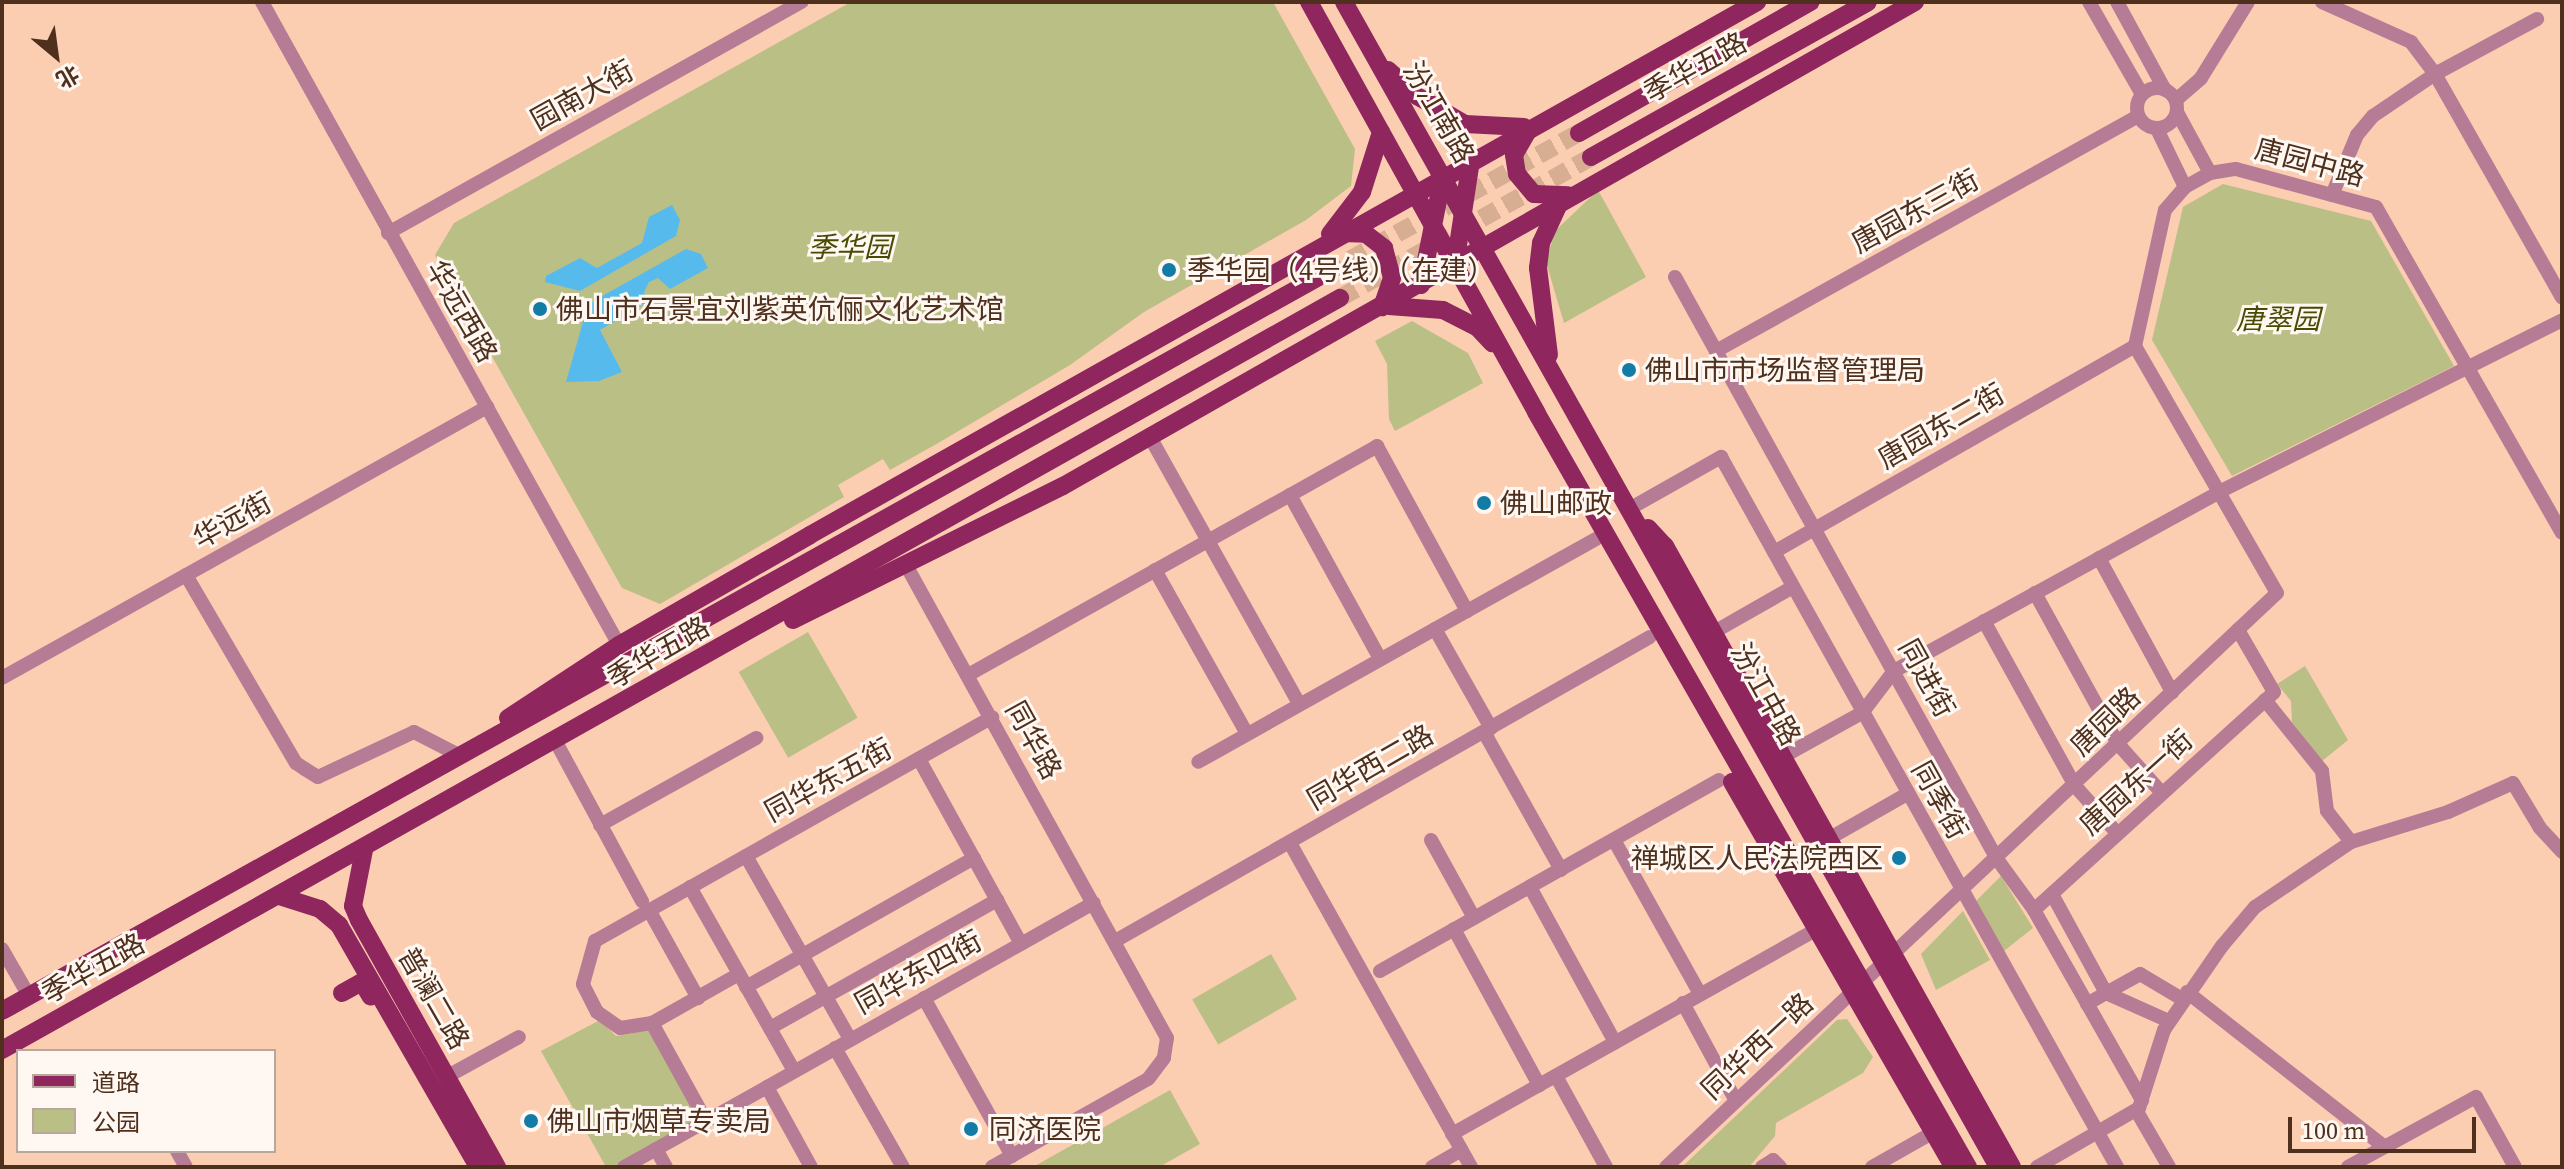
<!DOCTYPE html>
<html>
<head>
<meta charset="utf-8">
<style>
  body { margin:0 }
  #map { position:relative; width:2564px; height:1169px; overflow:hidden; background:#fbcdb1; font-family:"Source Serif 4","Noto Sans SC",serif }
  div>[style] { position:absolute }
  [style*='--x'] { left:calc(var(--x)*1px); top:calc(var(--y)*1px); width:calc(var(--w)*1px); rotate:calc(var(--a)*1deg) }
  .green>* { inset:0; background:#babf86; transform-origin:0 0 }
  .water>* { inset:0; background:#56bbec }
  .major-tunnel>* { height:18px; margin-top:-9px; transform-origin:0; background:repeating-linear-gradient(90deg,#d8ae93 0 18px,transparent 0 27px) }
  .minor>* { height:14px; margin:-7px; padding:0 7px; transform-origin:7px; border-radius:7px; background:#b77c95 }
  .minor>.ring { margin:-7px; padding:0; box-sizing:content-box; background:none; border:14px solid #b77c95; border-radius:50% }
  .major>* { height:18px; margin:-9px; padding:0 9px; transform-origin:9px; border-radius:9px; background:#8f265e }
  .dots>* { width:22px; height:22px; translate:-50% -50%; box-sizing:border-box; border:4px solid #fff7f2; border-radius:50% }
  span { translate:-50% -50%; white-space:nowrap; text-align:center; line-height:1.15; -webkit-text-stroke:6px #fff7f2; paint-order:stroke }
  .street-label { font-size:28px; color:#4e301d }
  .park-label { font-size:28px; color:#484b01; font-style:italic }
  .poi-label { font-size:28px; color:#4e301d }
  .left { translate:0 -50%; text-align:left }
  .right { translate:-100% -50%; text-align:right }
  .frame { position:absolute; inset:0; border:4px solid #4e301d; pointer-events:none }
  .legend { position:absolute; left:16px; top:1049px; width:260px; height:104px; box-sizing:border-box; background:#fff7f2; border:2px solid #b8a79d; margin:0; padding:10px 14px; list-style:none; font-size:24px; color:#4e301d }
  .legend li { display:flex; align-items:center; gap:16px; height:40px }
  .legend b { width:40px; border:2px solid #b8a79d }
  .north { position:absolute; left:16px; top:16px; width:80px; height:80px; -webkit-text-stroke:6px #fff7f2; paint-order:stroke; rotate:151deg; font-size:22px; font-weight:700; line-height:32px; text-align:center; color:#4e301d }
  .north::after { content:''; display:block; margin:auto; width:28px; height:36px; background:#4e301d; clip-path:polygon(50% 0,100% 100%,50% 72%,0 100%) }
  .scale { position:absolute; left:2288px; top:1117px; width:188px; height:36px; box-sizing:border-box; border:4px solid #4e301d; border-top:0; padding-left:10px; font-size:24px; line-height:28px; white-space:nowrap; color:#4e301d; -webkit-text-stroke:6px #fff7f2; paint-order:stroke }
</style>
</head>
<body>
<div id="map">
  <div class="green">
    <div style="clip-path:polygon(851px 2px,1273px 2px,1355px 149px,1351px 186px,1306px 220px,1144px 312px,1070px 365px,940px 442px,890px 470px,883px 459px,838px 485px,844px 497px,660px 604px,622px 588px,435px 255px,454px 223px)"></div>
    <div style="clip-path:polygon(2223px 184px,2371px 221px,2454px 366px,2232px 476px,2152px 340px,2183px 207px)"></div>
    <div style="clip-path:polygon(1598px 190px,1646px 277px,1564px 323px,1546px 262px,1555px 231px)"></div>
    <div style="clip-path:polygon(1412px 321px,1468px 353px,1483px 383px,1395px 431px,1389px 419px,1387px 364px,1375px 341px)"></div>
    <div style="left:808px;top:632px;width:99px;height:80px;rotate:60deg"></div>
    <div style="clip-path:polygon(2305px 666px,2348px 740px,2322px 761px,2292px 722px,2291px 701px,2277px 684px)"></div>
    <div style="clip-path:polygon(2001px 876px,2033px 928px,2004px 951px,1976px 901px)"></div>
    <div style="clip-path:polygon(1963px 911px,1990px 960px,1936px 990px,1921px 954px)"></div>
    <div style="left:1271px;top:954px;width:52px;height:91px;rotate:60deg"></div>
    <div style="clip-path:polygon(1847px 1019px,1873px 1057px,1863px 1073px,1776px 1123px,1775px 1136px,1749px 1167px,1682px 1167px,1837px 1020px)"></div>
    <div style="clip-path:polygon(600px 1020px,616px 1036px,651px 1030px,698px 1118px,613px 1167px,606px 1167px,541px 1051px)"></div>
    <div style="clip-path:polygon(1170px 1090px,1200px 1144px,1159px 1167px,1033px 1167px)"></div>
  </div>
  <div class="water">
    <div style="clip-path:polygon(672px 205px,680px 220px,676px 236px,580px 291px,545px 282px,546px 276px,580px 258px,597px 268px,642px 243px,649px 217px)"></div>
    <div style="clip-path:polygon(686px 249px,701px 254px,708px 268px,670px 289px,658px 278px,649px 282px,644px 292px,647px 302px,600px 330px,622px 372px,599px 381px,566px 382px,588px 304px)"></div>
  </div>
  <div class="major-tunnel">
    <div style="--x:1326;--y:273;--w:289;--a:-29"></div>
    <div style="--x:1340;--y:298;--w:288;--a:-29.3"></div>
  </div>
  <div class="minor">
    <div style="--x:262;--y:2;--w:735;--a:60.96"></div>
    <div style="--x:2089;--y:2;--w:106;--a:60.1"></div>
    <div style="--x:2117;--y:2;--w:100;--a:61.4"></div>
    <div style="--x:2322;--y:2;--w:98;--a:24.2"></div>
    <div style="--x:2411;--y:42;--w:40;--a:53"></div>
    <div style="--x:2435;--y:74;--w:257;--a:60.4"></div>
    <div class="ring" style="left:2137px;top:88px;width:26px;height:26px"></div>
    <div style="--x:2176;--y:100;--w:33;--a:-41"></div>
    <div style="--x:2201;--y:78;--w:89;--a:-58.3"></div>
    <div style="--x:2177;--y:112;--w:69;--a:61.6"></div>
    <div style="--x:2157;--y:129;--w:64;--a:64.2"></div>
    <div style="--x:2332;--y:195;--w:65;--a:-67.4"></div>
    <div style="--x:2357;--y:135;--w:25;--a:-50"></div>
    <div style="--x:2373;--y:116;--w:75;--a:-34.1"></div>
    <div style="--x:2435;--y:74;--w:116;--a:-28.3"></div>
    <div style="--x:388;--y:233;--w:474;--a:-29.2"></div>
    <div style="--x:1675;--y:277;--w:665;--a:61.05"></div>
    <div style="--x:1997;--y:859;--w:63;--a:54"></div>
    <div style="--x:2034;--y:910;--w:219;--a:60.4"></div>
    <div style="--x:1716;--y:351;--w:483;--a:-29.1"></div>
    <div style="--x:1150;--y:437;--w:306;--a:60.8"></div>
    <div style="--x:1290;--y:495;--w:187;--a:61.2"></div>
    <div style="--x:1629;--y:509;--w:106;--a:-29.5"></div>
    <div style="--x:1721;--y:457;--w:813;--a:60.85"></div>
    <div style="--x:1774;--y:552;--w:416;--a:-29.7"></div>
    <div style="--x:2099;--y:558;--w:153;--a:61.4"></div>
    <div style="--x:906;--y:565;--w:540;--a:61.11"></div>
    <div style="--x:1167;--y:1038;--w:20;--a:99"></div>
    <div style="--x:1164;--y:1058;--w:26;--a:127"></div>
    <div style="--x:1148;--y:1079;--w:179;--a:150.6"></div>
    <div style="--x:1155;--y:570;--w:188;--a:60.7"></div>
    <div style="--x:186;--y:575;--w:218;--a:59.7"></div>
    <div style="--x:296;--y:763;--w:11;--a:34"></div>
    <div style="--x:305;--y:769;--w:15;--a:32"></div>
    <div style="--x:318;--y:777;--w:106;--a:-25.1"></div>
    <div style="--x:414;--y:732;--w:53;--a:27.1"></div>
    <div style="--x:2035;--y:593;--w:172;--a:61.2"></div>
    <div style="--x:2118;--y:744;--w:66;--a:48.1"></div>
    <div style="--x:1467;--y:611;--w:148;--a:-29.2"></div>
    <div style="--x:1984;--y:621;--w:188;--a:61.1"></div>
    <div style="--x:2075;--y:786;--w:64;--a:48.1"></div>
    <div style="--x:1435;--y:629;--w:114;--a:60.5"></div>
    <div style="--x:1714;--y:632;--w:91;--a:-29.7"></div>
    <div style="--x:968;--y:675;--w:469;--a:-29.2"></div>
    <div style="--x:1377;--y:446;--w:188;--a:61.4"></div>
    <div style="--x:1467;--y:611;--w:308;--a:150.7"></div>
    <div style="--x:2;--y:678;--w:556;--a:-29.19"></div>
    <div style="--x:2265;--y:700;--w:91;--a:51.2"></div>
    <div style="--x:2322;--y:771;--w:40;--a:82.9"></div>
    <div style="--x:2327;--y:811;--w:39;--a:52"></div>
    <div style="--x:1484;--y:732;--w:158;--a:60.8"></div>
    <div style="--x:556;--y:742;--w:181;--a:61.6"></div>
    <div style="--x:1784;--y:756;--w:89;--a:-28.9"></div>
    <div style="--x:1862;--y:713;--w:53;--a:-52.7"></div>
    <div style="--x:1894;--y:671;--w:373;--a:-28.8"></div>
    <div style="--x:2221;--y:491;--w:381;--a:-26.6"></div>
    <div style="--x:919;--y:759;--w:211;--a:61.1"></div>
    <div style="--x:600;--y:825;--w:179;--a:-29.1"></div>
    <div style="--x:1830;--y:838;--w:89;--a:-29.7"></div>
    <div style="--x:1431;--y:840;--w:89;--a:61.1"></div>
    <div style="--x:1614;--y:840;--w:176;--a:60.8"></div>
    <div style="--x:1290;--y:843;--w:371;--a:60.8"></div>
    <div style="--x:746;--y:856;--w:210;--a:60.4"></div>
    <div style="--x:690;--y:887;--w:211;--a:60.5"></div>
    <div style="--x:1530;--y:887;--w:177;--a:61.3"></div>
    <div style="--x:2052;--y:894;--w:113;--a:61.4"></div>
    <div style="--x:2106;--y:993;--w:39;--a:-29"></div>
    <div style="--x:2140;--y:974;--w:49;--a:30.8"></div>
    <div style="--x:649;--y:910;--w:101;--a:60.9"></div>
    <div style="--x:2034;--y:910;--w:324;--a:-42.2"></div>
    <div style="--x:2274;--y:692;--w:72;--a:-120.1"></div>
    <div style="--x:1454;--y:929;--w:178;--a:61.4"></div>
    <div style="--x:1115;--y:941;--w:615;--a:-29.61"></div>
    <div style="--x:2;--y:949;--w:54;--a:60.1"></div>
    <div style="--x:1380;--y:971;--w:389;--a:-29.4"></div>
    <div style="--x:739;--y:974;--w:100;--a:150.6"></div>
    <div style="--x:652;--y:1023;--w:32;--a:171"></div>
    <div style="--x:620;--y:1028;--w:28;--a:-145"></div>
    <div style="--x:597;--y:1012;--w:31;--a:-117"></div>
    <div style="--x:583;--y:984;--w:45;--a:-74.4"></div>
    <div style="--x:595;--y:941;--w:456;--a:-29.4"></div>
    <div style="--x:746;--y:987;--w:262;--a:-29.5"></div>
    <div style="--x:2187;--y:992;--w:251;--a:38.1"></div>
    <div style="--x:924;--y:998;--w:181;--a:60.9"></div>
    <div style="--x:1683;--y:1003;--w:111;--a:61.6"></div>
    <div style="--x:2087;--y:1004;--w:22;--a:-30"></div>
    <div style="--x:2106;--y:993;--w:69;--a:24"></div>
    <div style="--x:652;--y:1023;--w:112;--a:61.1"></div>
    <div style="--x:770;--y:1028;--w:261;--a:-29.4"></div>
    <div style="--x:835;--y:1048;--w:137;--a:60.3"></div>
    <div style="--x:1556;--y:1076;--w:104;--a:61.2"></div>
    <div style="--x:446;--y:1077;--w:83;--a:-28.7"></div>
    <div style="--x:2136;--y:1110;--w:66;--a:59.9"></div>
    <div style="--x:1452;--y:1134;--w:416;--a:-29.3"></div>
    <div style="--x:656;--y:1149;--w:21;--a:61"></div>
    <div style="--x:177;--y:1151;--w:18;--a:61"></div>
    <div style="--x:624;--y:1167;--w:164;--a:-29.2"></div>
    <div style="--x:811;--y:1167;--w:91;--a:-118.8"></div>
    <div style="--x:767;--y:1087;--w:375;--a:-29.4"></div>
    <div style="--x:1432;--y:1167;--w:34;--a:-30"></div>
    <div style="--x:1666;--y:1167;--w:838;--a:-43.21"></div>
    <div style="--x:2277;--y:593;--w:285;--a:-119.9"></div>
    <div style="--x:2135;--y:346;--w:139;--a:-77.6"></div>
    <div style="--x:2165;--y:210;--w:30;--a:-49"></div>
    <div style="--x:2185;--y:187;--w:29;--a:-29"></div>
    <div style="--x:2210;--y:173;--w:26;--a:-9"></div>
    <div style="--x:2236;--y:169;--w:145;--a:15.2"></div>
    <div style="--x:2376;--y:207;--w:375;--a:60.3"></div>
    <div style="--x:1762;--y:1167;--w:13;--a:-32"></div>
    <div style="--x:1773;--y:1160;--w:10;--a:45"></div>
    <div style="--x:1872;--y:1167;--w:69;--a:-29.5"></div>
    <div style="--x:2037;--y:1167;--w:118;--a:-30"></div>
    <div style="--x:2139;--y:1108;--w:82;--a:-72.2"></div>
    <div style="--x:2164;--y:1030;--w:102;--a:-55.4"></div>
    <div style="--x:2222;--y:946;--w:51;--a:-49.8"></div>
    <div style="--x:2255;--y:907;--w:116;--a:-34.1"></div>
    <div style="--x:2351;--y:842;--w:102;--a:-17.2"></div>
    <div style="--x:2448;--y:812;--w:71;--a:-24"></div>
    <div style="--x:2513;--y:783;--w:52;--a:59"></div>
    <div style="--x:2540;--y:828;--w:33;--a:47"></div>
    <div style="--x:2348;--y:1167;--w:146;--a:-28.7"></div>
    <div style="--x:2476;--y:1097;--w:80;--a:60.9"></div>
  </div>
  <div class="major">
    <div style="--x:1309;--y:2;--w:469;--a:61"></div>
    <div style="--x:1536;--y:412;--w:870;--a:60.22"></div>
    <div style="--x:1344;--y:2;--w:1336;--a:60.69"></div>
    <div style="--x:1388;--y:70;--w:39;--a:42"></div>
    <div style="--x:1417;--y:96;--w:56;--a:30.3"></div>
    <div style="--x:1465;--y:124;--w:59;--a:2.9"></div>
    <div style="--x:1529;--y:129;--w:30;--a:120"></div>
    <div style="--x:1514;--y:155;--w:19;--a:81"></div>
    <div style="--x:1517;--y:174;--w:26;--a:50"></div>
    <div style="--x:1534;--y:194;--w:34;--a:2"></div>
    <div style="--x:1579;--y:133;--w:266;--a:-29.5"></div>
    <div style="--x:1591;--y:157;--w:317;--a:-29.2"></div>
    <div style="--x:1343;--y:233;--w:23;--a:2"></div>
    <div style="--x:1366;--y:234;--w:23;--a:38"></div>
    <div style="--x:1384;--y:248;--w:31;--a:75"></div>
    <div style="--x:1392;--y:278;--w:31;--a:109"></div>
    <div style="--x:1330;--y:234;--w:53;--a:-52.7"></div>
    <div style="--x:1362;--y:192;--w:63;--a:-72.4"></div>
    <div style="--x:1455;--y:265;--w:105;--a:-81.3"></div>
    <div style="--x:1421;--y:285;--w:111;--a:-78.6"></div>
    <div style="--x:1389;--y:306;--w:54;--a:4.2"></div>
    <div style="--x:1443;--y:310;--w:39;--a:27"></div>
    <div style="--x:1478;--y:328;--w:21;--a:47"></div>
    <div style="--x:1549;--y:355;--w:88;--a:-97.2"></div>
    <div style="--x:1538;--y:268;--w:25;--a:-83"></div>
    <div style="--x:1541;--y:243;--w:41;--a:-65.3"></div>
    <div style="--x:1648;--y:528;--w:25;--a:47"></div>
    <div style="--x:1665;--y:546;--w:711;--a:60.8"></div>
    <div style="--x:793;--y:620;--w:301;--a:-26.4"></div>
    <div style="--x:1063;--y:486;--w:980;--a:-29.6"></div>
    <div style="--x:508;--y:718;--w:133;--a:-33.3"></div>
    <div style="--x:619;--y:645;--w:220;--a:-29.9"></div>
    <div style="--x:810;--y:535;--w:1087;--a:-29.37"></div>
    <div style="--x:1732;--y:782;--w:444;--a:60.1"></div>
    <div style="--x:364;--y:850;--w:57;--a:101.1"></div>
    <div style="--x:353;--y:906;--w:15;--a:67"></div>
    <div style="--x:359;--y:920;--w:283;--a:60.8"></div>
    <div style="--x:279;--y:896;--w:43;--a:17.6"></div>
    <div style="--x:320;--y:909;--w:25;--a:40"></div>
    <div style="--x:339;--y:925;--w:279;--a:60.1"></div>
    <div style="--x:342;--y:993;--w:23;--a:-29"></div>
    <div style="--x:362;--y:982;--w:17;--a:59"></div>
    <div style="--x:2;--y:1011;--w:1516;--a:-29.14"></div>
    <div style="--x:2;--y:1050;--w:1535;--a:-29.34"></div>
  </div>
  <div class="dots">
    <div style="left:1169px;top:270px;background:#137ca6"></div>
    <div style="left:540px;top:309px;background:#137ca6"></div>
    <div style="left:1629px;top:370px;background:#137ca6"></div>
    <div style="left:1484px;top:503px;background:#137ca6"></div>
    <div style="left:1899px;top:858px;background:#137ca6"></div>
    <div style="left:531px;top:1121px;background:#137ca6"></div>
    <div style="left:971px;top:1129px;background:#137ca6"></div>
  </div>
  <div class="street-label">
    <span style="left:1695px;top:67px;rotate:-29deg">季华五路</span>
    <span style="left:582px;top:95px;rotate:-29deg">园南大街</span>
    <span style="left:1439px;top:112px;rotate:60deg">汾江南路</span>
    <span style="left:2310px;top:162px;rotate:15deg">唐园中路</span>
    <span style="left:1915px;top:211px;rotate:-29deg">唐园东三街</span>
    <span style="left:462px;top:311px;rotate:60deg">华远西路</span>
    <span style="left:1941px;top:426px;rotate:-30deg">唐园东二街</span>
    <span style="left:232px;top:520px;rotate:-29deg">华远街</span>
    <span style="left:658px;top:652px;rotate:-30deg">季华五路</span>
    <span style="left:1927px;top:678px;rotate:61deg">同进街</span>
    <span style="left:1766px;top:694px;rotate:61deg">汾江中路</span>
    <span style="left:2105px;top:721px;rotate:-44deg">唐园路</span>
    <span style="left:1034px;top:740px;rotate:61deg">同华路</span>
    <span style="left:1370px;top:767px;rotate:-30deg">同华西二路</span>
    <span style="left:828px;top:780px;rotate:-29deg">同华东五街</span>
    <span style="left:2136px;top:782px;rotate:-42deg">唐园东一街</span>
    <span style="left:1940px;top:800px;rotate:61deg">同季街</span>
    <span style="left:93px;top:968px;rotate:-29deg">季华五路</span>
    <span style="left:918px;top:972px;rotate:-29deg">同华东四街</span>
    <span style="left:434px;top:998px;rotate:60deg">普澜二路</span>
    <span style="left:1757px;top:1046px;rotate:-43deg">同华西一路</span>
  </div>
  <div class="park-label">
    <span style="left:850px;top:247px">季华园</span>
    <span style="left:2278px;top:319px">唐翠园</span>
  </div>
  <div class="poi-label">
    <span class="left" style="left:1187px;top:270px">季华园（4号线）（在建）</span>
    <span class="left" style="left:556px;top:309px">佛山市石景宜刘紫英伉俪文化艺术馆</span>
    <span class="left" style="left:1645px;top:370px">佛山市市场监督管理局</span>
    <span class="left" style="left:1500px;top:503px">佛山邮政</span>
    <span class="right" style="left:1883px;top:858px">禅城区人民法院西区</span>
    <span class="left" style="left:547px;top:1121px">佛山市烟草专卖局</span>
    <span class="left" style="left:989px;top:1129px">同济医院</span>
  </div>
  <div class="frame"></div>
  <ul class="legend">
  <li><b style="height:10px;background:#8f265e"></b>道路</li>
  <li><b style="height:22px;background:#babf86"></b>公园</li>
  </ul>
  <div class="north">北</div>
  <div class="scale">100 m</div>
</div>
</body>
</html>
